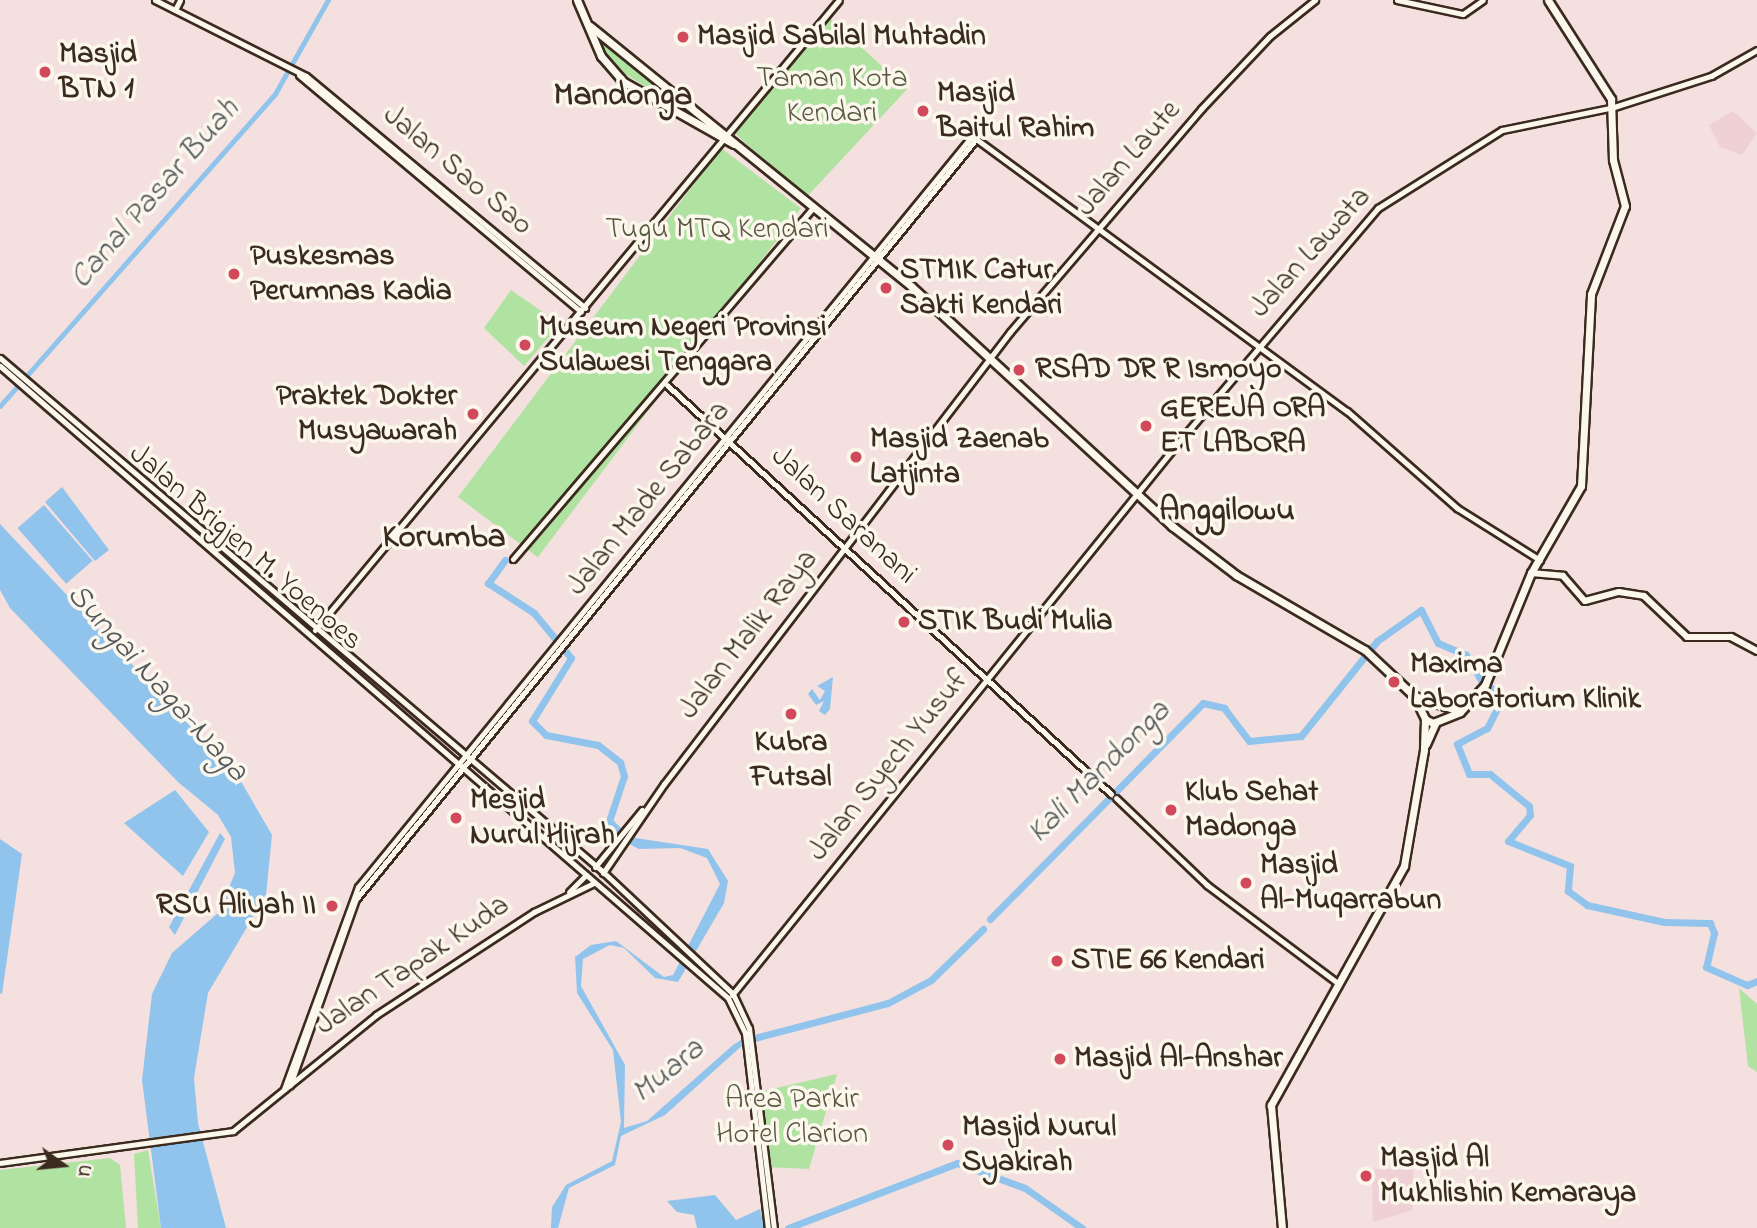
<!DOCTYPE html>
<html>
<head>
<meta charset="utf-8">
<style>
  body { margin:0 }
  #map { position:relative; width:1757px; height:1228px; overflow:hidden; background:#f4e0de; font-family:"Indie Flower",sans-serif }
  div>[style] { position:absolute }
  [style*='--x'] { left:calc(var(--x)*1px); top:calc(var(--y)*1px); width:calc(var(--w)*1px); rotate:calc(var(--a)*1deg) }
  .built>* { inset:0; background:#efd0d5 }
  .green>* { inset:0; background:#b0e2a2; transform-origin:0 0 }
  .water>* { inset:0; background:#91c4ed; transform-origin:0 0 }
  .canal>* { height:4.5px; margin:-2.25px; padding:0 2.25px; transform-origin:2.25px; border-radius:2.25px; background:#91c4ed }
  .river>* { height:7px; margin:-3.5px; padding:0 3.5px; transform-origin:3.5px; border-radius:3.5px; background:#91c4ed }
  .roads { filter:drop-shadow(2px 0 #3b2a1e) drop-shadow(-2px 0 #3b2a1e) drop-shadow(0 2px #3b2a1e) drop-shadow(0 -2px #3b2a1e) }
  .tertiary>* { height:5px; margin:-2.5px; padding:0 2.5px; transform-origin:2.5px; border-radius:2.5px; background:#fbf7ec }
  .secondary>* { height:5px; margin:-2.5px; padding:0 2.5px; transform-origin:2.5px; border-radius:2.5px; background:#fbf7ec }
  .primary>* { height:6px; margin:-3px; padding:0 3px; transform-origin:3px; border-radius:3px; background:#fbf7ec }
  .trunk>* { height:7px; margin:-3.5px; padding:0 3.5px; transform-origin:3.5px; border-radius:3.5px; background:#fbf7ec }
  .dots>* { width:19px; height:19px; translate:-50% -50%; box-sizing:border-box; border:4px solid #fbf7ec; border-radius:50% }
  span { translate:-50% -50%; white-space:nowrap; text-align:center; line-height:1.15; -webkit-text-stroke:7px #fbf7ec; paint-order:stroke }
  .poi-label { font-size:30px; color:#3b2a1e; font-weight:700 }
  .left { translate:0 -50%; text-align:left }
  .right { translate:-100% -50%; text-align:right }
  .park-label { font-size:30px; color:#58583f }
  .street-label { font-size:30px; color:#3b2a1e }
  .water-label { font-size:32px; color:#55585c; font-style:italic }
  .quarter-label { font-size:33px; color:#3b2a1e; font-weight:700 }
  .north { position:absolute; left:28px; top:1130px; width:70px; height:70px; -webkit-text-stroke:5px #fbf7ec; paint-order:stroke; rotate:105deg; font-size:19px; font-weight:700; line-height:28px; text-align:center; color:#3b2a1e }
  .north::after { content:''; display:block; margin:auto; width:24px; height:32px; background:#3b2a1e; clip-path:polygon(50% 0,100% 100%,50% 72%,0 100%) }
</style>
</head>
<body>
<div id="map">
  <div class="built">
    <div style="clip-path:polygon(1733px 111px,1757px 133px,1742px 155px,1720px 147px,1709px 125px)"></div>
    <div style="clip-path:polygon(1413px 1169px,1413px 1210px,1373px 1222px,1372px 1183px,1360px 1183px,1360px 1170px)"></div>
  </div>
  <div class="green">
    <div style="left:830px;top:18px;width:105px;height:149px;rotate:43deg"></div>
    <div style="clip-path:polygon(596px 38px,653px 80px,651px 90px,620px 71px)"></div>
    <div style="left:721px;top:148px;width:100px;height:437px;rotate:37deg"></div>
    <div style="clip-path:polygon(511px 290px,560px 324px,524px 366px,484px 328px)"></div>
    <div style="clip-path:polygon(1739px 988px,1757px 1004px,1757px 1072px,1748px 1066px)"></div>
    <div style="clip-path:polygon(837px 1074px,809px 1169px,766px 1167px,756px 1093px)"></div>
    <div style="clip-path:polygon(148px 1150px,161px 1228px,138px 1228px,134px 1154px)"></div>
    <div style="clip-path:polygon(110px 1158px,120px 1165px,126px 1228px,0 1228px,0 1170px)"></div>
  </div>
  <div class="water">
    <div style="clip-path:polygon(62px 487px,109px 550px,95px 561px,45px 502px)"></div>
    <div style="left:44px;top:505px;width:74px;height:35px;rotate:49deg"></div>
    <div style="clip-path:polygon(0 524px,239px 778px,272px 835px,266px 895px,208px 993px,194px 1078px,198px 1123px,226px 1228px,161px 1228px,142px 1080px,152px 994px,172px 953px,218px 913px,235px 873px,231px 837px,218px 815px,178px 782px,10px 608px,0 590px)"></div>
    <div style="clip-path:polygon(833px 677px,830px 709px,825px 715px,819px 711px,824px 701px,816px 705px,808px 694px,812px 689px,820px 700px,825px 691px,817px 686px)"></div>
    <div style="clip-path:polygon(175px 790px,209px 832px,183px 876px,124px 823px)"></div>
    <div style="clip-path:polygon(220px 833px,225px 839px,175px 935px,169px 927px)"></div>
    <div style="clip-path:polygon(629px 837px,708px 849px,728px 881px,724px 903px,678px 982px,655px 978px,624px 948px,610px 945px,583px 959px,581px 986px,625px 1065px,624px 1128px,647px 1121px,733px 1045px,744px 1038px,745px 1043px,665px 1115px,621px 1136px,615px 1165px,569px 1188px,558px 1228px,551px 1228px,552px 1207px,566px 1185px,612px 1161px,621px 1122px,613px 1050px,577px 993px,575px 957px,591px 945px,616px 941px,664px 977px,673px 975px,720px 884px,707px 858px,680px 848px,639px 849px,627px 843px)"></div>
    <div style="clip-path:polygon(0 839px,22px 854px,2px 994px,0 993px)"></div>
    <div style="clip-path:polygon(715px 1195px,736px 1220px,760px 1209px,765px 1228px,697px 1228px,694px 1215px,677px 1212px,667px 1201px)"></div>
  </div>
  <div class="canal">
    <div style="--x:0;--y:406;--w:416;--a:-48.6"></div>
    <div style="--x:275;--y:94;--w:108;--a:-60.6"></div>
  </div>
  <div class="river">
    <div style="--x:505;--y:560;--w:29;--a:126"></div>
    <div style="--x:488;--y:583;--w:55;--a:33.1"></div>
    <div style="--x:534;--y:613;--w:58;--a:50.6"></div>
    <div style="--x:571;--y:658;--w:74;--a:121.8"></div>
    <div style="--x:532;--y:721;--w:20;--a:45"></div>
    <div style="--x:546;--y:735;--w:53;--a:10.9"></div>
    <div style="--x:598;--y:745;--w:28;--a:38"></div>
    <div style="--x:620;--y:762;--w:15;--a:74"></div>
    <div style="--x:624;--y:776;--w:47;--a:108.4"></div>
    <div style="--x:609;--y:821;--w:23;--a:45"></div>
    <div style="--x:990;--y:919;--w:303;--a:-45.4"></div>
    <div style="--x:1203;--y:703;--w:22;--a:13"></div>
    <div style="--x:1224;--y:708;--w:41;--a:52.9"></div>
    <div style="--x:1249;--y:741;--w:52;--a:-5.5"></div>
    <div style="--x:1301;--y:736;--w:122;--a:-51.3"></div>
    <div style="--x:1377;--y:641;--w:54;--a:-35.2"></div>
    <div style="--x:1421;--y:610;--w:37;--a:63"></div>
    <div style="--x:1438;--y:643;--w:30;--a:23"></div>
    <div style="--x:1466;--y:655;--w:29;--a:59"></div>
    <div style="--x:1481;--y:680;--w:28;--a:38"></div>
    <div style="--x:1503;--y:697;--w:35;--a:117"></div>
    <div style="--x:1487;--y:728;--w:34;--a:152"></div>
    <div style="--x:1457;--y:744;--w:32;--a:68"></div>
    <div style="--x:1469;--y:774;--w:21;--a:0"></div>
    <div style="--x:1490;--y:774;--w:50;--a:39.4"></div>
    <div style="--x:1529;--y:806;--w:9;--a:84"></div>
    <div style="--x:1530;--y:815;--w:34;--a:130"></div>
    <div style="--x:1508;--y:841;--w:67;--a:22"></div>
    <div style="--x:1570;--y:866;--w:25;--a:95"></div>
    <div style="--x:1568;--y:891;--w:24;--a:36"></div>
    <div style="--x:1587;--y:905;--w:79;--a:12.4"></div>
    <div style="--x:1664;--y:922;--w:46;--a:1.2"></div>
    <div style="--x:1710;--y:923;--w:11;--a:68"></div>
    <div style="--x:1714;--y:933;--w:35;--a:103"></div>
    <div style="--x:1706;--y:967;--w:45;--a:23.7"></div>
    <div style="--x:1747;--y:985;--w:11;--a:-22"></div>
    <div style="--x:747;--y:1040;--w:146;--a:-14.7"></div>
    <div style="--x:888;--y:1003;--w:49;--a:-28.1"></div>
    <div style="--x:931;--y:980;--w:73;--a:-44.4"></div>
    <div style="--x:788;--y:1228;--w:181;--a:-21"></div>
    <div style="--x:957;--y:1163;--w:72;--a:20.2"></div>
    <div style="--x:1025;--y:1188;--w:70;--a:35.1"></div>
  </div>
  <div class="roads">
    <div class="tertiary">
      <div style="--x:155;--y:0;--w:169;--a:26.7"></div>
      <div style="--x:306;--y:76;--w:363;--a:39.7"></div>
      <div style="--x:1397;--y:0;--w:67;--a:12"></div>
      <div style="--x:1463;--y:14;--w:24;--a:-35"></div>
      <div style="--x:175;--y:10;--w:11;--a:-63"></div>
      <div style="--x:299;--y:75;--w:368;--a:40"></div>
      <div style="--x:667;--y:385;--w:604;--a:42.65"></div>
      <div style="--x:513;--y:559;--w:462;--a:-49.5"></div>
      <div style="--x:315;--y:630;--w:819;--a:-50.25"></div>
      <div style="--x:1116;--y:798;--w:126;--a:43.7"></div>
      <div style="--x:1207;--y:885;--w:165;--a:36.9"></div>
      <div style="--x:595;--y:867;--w:74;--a:-50.5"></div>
      <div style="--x:603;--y:873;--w:108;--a:-55.6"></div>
      <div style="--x:664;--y:784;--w:569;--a:-52.57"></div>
      <div style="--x:1010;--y:332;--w:294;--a:-49.4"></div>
      <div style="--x:1201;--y:109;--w:100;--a:-46.6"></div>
      <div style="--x:1270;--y:36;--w:58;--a:-38.7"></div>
      <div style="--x:569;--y:892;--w:24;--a:-45"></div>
      <div style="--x:732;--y:995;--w:708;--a:-51.07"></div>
      <div style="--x:1177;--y:444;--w:310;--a:-49.6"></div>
      <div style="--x:1378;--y:208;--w:146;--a:-32.2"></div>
      <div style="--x:1502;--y:130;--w:114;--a:-11.6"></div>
      <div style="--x:1614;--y:107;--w:102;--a:-17.7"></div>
      <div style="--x:1711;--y:76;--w:53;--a:-29.5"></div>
      <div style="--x:290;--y:1085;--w:197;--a:-70.5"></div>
      <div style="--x:356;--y:899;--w:981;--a:-50.79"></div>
      <div style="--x:284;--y:1089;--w:215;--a:-69.9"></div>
      <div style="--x:358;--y:887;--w:970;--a:-50.73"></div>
      <div style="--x:972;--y:136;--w:465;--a:36.3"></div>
      <div style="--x:1347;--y:411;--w:147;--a:41.4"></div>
      <div style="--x:1457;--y:508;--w:98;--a:32.1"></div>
      <div style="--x:0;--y:1163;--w:235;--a:-7.8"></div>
      <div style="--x:233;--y:1131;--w:184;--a:-39"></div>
      <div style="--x:376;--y:1015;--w:189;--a:-33.1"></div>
      <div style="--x:534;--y:912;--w:67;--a:-25.8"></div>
    </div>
    <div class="secondary">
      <div style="--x:0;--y:358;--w:790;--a:40.43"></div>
      <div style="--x:601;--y:870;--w:181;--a:43.2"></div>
      <div style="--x:733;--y:994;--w:38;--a:65"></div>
      <div style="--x:749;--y:1028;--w:202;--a:82.9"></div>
      <div style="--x:0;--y:366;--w:964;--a:40.96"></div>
      <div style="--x:728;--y:998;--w:39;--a:64"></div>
      <div style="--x:745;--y:1033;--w:196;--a:83.3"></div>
    </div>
    <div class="primary">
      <div style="--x:1531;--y:573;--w:32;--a:5"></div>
      <div style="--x:1563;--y:576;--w:33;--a:49"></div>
      <div style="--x:1585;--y:601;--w:35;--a:-15"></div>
      <div style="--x:1619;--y:592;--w:25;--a:9"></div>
      <div style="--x:1644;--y:596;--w:59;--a:43.6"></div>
      <div style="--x:1687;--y:637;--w:44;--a:0"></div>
      <div style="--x:1731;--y:637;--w:30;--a:28"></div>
    </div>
    <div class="trunk">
      <div style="--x:577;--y:0;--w:61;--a:66.8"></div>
      <div style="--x:601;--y:56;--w:35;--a:49"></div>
      <div style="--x:624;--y:82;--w:126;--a:29.4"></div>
      <div style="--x:590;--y:26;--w:413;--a:39"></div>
      <div style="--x:911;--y:286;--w:355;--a:42.6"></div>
      <div style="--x:1172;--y:526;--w:81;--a:37.4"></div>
      <div style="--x:1236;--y:575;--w:149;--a:30.2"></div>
      <div style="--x:1365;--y:650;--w:67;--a:43.2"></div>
      <div style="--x:1414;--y:696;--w:25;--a:64"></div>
      <div style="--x:1425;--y:719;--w:31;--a:92"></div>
      <div style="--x:1424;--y:750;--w:118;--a:99.8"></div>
      <div style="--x:1404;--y:866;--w:274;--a:119.1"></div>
      <div style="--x:1271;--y:1105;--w:123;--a:84.9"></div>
      <div style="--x:1415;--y:696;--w:46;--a:18.8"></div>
      <div style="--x:1425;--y:719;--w:9;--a:27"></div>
      <div style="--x:1433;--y:723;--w:29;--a:-22"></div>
      <div style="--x:1460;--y:712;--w:37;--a:-47"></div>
      <div style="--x:1485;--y:685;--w:121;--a:-67.7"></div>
      <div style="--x:1531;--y:573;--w:100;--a:-60.1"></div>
      <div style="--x:1581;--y:486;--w:192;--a:-87"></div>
      <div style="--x:1591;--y:294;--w:94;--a:-68.9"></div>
      <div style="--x:1625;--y:206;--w:48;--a:-104.6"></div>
      <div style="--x:1613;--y:160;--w:61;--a:-91.9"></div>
      <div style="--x:1611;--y:99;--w:117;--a:-122.5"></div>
      <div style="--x:1426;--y:744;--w:24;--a:-66"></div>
    </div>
  </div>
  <div class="dots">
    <div style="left:683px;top:37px;background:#d1495b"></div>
    <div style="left:45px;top:72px;background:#d1495b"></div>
    <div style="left:923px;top:111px;background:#d1495b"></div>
    <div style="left:234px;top:274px;background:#d1495b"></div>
    <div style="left:886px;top:288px;background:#d1495b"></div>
    <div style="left:525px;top:345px;background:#d1495b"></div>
    <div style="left:1019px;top:370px;background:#d1495b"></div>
    <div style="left:473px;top:414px;background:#d1495b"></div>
    <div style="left:1146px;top:426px;background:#d1495b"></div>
    <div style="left:856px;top:457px;background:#d1495b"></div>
    <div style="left:904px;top:622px;background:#d1495b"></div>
    <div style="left:1394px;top:682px;background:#d1495b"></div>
    <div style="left:791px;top:714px;background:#d1495b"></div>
    <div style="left:1171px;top:810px;background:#d1495b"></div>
    <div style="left:456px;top:818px;background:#d1495b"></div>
    <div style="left:1246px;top:883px;background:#d1495b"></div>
    <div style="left:332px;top:906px;background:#d1495b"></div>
    <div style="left:1057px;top:961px;background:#d1495b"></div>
    <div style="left:1060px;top:1059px;background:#d1495b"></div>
    <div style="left:948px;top:1145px;background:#d1495b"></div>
    <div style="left:1366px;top:1176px;background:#d1495b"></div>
  </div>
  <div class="poi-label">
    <span class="left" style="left:697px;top:37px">Masjid Sabilal Muhtadin</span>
    <span class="left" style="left:59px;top:72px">Masjid<br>BTN 1</span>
    <span class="left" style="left:937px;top:111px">Masjid<br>Baitul Rahim</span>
    <span class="left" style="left:250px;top:274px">Puskesmas<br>Perumnas Kadia</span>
    <span class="left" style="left:900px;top:288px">STMIK Catur<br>Sakti Kendari</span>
    <span class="left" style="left:539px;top:345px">Museum Negeri Provinsi<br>Sulawesi Tenggara</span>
    <span class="left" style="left:1035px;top:370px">RSAD DR R Ismoyo</span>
    <span class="right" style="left:457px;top:414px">Praktek Dokter<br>Musyawarah</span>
    <span class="left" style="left:1160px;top:426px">GEREJA ORA<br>ET LABORA</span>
    <span class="left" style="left:870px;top:457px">Masjid Zaenab<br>Latjinta</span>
    <span class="left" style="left:918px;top:622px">STIK Budi Mulia</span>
    <span class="left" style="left:1410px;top:682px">Maxima<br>Laboratorium Klinik</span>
    <span style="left:791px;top:760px">Kubra<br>Futsal</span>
    <span class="left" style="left:1185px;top:810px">Klub Sehat<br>Madonga</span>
    <span class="left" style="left:470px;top:818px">Mesjid<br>Nurul Hijrah</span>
    <span class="left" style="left:1260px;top:883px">Masjid<br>Al-Muqarrabun</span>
    <span class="right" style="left:316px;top:906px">RSU Aliyah II</span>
    <span class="left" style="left:1071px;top:961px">STIE 66 Kendari</span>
    <span class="left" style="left:1074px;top:1059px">Masjid Al-Anshar</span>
    <span class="left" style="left:962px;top:1145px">Masjid Nurul<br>Syakirah</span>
    <span class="left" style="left:1380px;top:1176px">Masjid Al<br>Mukhlishin Kemaraya</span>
  </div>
  <div class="park-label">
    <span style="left:832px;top:96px">Taman Kota<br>Kendari</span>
    <span style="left:717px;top:230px">Tugu MTQ Kendari</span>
    <span style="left:792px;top:1117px">Area Parkir<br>Hotel Clarion</span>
  </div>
  <div class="street-label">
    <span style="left:1129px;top:159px;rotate:-49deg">Jalan Laute</span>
    <span style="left:457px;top:171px;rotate:40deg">Jalan Sao Sao</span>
    <span style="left:1311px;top:253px;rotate:-48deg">Jalan Lawata</span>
    <span style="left:649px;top:499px;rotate:-51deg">Jalan Made Sabara</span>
    <span style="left:843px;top:516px;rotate:43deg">Jalan Saranani</span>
    <span style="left:245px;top:548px;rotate:41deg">Jalan Brigjen M. Yoenoes</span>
    <span style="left:749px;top:635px;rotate:-52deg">Jalan Malik Raya</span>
    <span style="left:889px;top:766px;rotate:-51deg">Jalan Syech Yusuf</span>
    <span style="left:413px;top:966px;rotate:-34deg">Jalan Tapak Kuda</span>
  </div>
  <div class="water-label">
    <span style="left:156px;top:195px;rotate:-49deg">Canal Pasar Buah</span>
    <span style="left:156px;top:684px;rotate:48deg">Sungai Naga-Naga</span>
    <span style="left:1100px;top:773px;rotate:-45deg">Kali Mandonga</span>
    <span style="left:669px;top:1072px;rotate:-39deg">Muara</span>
  </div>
  <div class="quarter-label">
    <span style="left:623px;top:97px">Mandonga</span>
    <span style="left:1227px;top:512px">Anggilowu</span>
    <span style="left:444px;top:539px">Korumba</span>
  </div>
  <div class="north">U</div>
</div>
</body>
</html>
